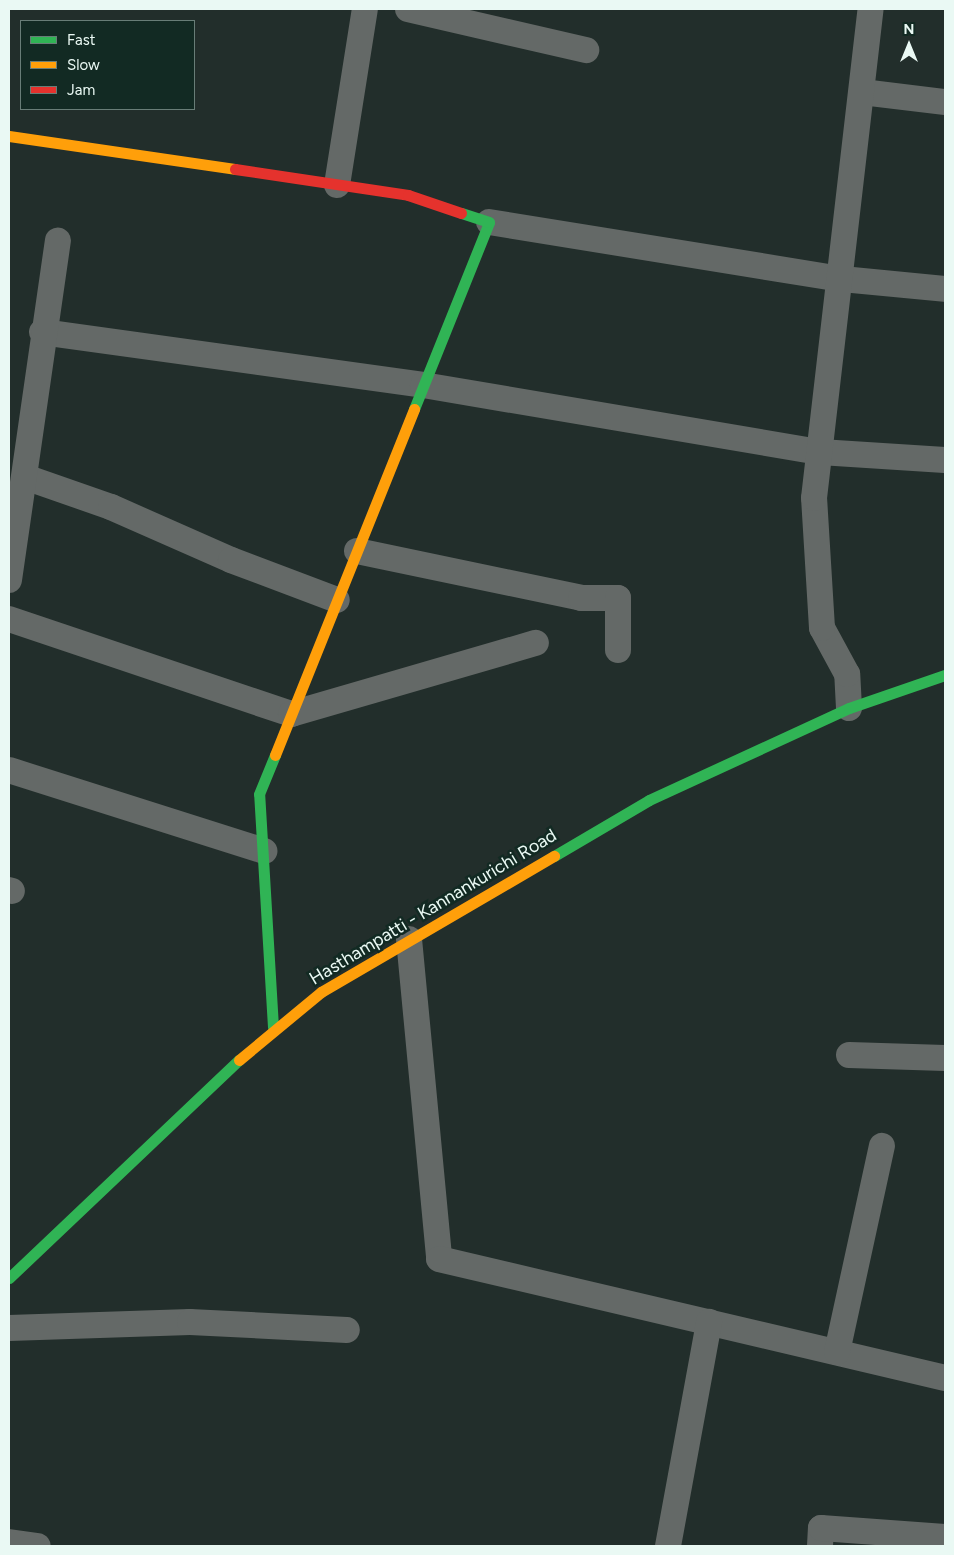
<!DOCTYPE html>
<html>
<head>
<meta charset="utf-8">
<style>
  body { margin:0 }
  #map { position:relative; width:954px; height:1555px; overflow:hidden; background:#222e2b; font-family:Figtree,sans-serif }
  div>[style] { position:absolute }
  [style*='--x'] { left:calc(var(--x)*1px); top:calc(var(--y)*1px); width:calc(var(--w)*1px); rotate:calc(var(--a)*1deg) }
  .street>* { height:26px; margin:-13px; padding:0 13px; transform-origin:13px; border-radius:13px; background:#646967 }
  .fast>* { height:11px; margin:-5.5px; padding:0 5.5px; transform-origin:5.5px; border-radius:5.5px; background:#30b455 }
  .slow>* { height:11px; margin:-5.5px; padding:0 5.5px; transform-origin:5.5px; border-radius:5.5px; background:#ff9f0a }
  .jam>* { height:11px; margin:-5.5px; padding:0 5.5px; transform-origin:5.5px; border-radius:5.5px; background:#e5322d }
  span { translate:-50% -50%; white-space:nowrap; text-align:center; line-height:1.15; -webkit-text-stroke:5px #122a23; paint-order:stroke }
  .street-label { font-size:18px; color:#eaf9f4 }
  .frame { position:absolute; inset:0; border:10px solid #eaf9f4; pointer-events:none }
  .legend { position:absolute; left:20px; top:20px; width:175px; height:90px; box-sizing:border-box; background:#122a23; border:1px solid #687d77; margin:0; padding:6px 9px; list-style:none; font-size:15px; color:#eaf9f4 }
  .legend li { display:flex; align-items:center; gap:10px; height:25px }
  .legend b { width:25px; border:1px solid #687d77 }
  .north { position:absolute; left:884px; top:20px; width:50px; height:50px; -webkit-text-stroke:4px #122a23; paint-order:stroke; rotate:0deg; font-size:14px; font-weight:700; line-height:20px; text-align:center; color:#eaf9f4 }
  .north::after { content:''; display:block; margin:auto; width:18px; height:22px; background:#eaf9f4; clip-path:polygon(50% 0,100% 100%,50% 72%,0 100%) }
</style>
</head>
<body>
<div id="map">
  <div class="street">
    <div style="--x:408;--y:9;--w:183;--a:13"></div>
    <div style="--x:862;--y:92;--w:84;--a:6.9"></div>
    <div style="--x:337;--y:185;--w:178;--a:-81"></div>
    <div style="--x:489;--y:222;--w:358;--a:9.2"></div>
    <div style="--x:842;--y:279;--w:103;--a:5.5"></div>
    <div style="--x:42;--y:332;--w:385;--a:7.9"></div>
    <div style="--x:423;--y:385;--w:403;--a:9.6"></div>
    <div style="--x:820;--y:452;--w:125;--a:3.7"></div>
    <div style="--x:25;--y:477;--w:91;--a:19.2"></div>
    <div style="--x:111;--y:507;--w:131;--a:23.8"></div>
    <div style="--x:231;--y:560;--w:113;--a:20.7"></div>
    <div style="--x:357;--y:551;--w:229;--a:11.8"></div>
    <div style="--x:581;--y:598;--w:37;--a:0"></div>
    <div style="--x:618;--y:598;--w:52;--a:90"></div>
    <div style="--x:9;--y:580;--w:343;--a:-81.8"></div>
    <div style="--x:9;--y:619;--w:298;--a:18.6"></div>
    <div style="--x:291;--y:714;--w:255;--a:-16.2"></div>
    <div style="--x:849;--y:708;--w:34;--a:-93"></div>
    <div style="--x:847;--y:674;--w:52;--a:-118.5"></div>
    <div style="--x:822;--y:628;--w:130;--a:-93.5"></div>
    <div style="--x:814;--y:498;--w:492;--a:-83.4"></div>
    <div style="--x:9;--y:770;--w:268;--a:17.6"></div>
    <div style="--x:9;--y:890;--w:3;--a:18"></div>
    <div style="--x:409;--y:939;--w:321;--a:84.6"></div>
    <div style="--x:439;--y:1259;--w:520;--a:13.23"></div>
    <div style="--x:849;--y:1055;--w:96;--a:1.8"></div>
    <div style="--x:9;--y:1328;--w:181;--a:-1.9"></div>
    <div style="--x:190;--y:1322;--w:157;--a:2.9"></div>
    <div style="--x:837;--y:1352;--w:211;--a:-77.7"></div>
    <div style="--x:9;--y:1542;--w:29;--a:8"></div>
    <div style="--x:668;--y:1546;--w:228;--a:-79.6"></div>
    <div style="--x:820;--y:1546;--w:18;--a:-87"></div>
    <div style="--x:821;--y:1528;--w:124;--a:4.2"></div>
  </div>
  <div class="fast">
    <div style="--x:414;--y:409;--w:201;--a:-68.1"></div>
    <div style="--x:489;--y:222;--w:29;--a:-162"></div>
    <div style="--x:554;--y:856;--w:110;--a:-30.5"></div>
    <div style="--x:649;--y:800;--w:220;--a:-24.7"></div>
    <div style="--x:849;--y:708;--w:102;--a:-19"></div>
    <div style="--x:273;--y:1027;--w:233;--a:-93.4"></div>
    <div style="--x:259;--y:794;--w:42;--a:-67.7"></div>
    <div style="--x:9;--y:1278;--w:317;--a:-43.5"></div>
  </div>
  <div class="slow">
    <div style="--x:9;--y:136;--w:228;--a:8.3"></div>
    <div style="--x:275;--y:755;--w:373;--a:-68.1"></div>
    <div style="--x:239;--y:1060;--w:107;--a:-39.7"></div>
    <div style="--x:321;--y:992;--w:270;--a:-30.3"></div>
  </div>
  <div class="jam">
    <div style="--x:235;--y:169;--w:175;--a:8.5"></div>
    <div style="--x:408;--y:195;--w:56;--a:18.8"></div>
  </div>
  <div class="street-label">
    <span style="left:433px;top:907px;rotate:-31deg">Hasthampatti - Kannankurichi Road</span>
  </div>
  <div class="frame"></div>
  <ul class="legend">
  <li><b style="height:6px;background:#30b455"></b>Fast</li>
  <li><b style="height:6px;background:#ff9f0a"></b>Slow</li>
  <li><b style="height:6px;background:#e5322d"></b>Jam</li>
  </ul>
  <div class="north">N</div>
</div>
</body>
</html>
